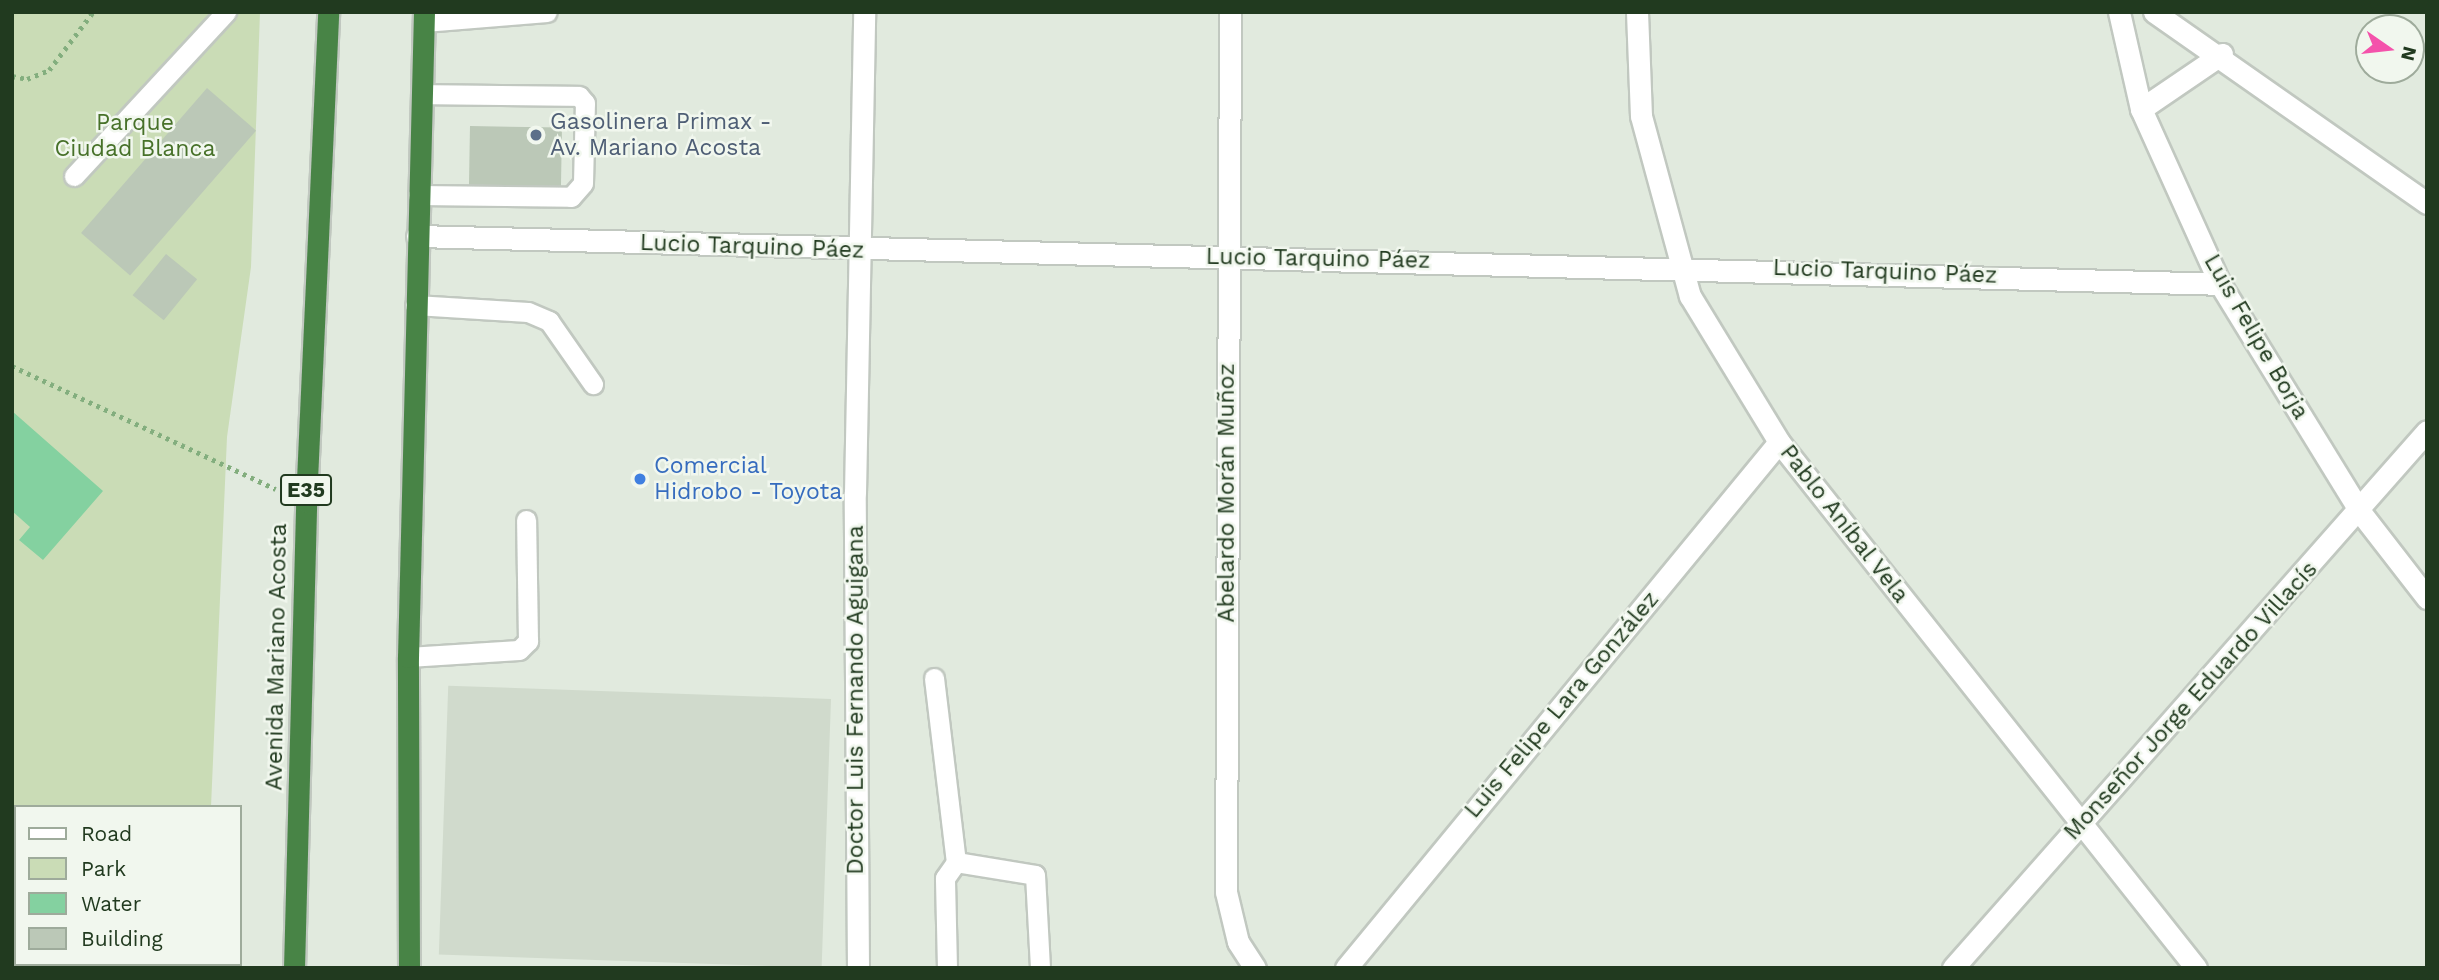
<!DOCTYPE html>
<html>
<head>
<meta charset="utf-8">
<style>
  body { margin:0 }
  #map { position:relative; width:2439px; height:980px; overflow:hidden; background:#e1eade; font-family:"Work Sans",sans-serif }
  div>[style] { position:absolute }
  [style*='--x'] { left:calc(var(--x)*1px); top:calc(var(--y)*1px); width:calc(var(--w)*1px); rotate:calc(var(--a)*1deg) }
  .built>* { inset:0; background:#d0dacc; transform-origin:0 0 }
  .green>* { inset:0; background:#cadcb6 }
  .water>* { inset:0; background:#84d1a0 }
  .building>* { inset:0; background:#bbc8b7; transform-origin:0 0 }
  .path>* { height:4.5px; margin-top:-2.25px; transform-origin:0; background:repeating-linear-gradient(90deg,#83ae7e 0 3.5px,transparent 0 8.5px) }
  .roads { filter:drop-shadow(2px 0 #c1c8c0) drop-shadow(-2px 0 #c1c8c0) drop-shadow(0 2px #c1c8c0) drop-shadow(0 -2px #c1c8c0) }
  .service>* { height:19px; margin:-9.5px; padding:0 9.5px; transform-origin:9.5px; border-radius:9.5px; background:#fff }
  .minor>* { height:21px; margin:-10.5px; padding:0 10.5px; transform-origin:10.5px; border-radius:10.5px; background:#fff }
  .trunk>* { height:21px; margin:-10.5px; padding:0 10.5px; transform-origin:10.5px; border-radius:10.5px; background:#488446 }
  .dots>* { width:19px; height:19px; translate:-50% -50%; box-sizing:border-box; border:4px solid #f1f7ee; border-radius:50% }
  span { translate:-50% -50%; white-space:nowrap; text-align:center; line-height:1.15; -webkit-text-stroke:5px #f1f7ee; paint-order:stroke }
  .shield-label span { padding:2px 5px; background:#f1f7ee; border:2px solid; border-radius:5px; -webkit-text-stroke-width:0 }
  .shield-label { font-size:21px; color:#213a1f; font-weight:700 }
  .service-label { font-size:23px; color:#4e5e75 }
  .left { translate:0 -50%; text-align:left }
  .park-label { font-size:23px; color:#477129 }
  .street-label { font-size:23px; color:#213a1f }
  .shop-label { font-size:23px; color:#366cbe }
  .frame { position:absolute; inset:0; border:14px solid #213a1f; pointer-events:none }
  .legend { position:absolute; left:14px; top:805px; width:228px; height:161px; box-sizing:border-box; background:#f1f7ee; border:2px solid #9eab9b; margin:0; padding:9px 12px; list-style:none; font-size:21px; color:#213a1f }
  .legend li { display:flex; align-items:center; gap:14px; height:35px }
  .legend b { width:35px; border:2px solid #9eab9b }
  .north { position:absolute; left:2355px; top:14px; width:70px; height:70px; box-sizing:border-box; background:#f1f7ee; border:2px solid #9eab9b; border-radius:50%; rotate:104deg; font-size:19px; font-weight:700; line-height:28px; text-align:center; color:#213a1f }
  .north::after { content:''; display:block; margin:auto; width:24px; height:32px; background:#f452ab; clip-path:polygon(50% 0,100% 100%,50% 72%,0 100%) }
</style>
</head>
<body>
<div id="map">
  <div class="built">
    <div style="left:831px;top:699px;width:269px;height:383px;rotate:92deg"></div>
  </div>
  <div class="green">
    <div style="clip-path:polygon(12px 12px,260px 12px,251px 267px,227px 437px,211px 807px,16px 807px,16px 964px,204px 968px,12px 968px)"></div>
  </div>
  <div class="water">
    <div style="clip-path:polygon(12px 411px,103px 491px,43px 560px,19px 540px,30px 527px,12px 511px)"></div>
  </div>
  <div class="building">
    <div style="left:207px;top:88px;width:65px;height:192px;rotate:41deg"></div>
    <div style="left:470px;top:126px;width:92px;height:59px;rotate:1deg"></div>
    <div style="left:166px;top:254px;width:40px;height:53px;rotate:39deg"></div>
  </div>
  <div class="path">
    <div style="--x:12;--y:76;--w:15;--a:11"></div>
    <div style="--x:27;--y:79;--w:24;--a:-22"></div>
    <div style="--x:49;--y:70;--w:73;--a:-52.8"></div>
    <div style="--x:12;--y:366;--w:291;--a:25"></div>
  </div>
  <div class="roads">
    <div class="service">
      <div style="--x:424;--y:22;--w:123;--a:-4.6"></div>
      <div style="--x:74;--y:176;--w:224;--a:-47.2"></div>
      <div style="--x:418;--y:195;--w:153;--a:0.7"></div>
      <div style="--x:571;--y:197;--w:18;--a:-49"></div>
      <div style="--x:583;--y:183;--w:80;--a:-88.6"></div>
      <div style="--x:585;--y:103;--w:9;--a:-131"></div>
      <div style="--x:579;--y:96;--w:157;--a:-179.3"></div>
      <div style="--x:415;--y:305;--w:113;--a:3.5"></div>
      <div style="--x:528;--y:312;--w:23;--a:23"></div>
      <div style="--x:549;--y:321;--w:77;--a:55.1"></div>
      <div style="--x:408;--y:657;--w:111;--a:-3.6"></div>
      <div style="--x:519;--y:650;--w:13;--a:-45"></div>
      <div style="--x:528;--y:641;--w:121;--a:-90.9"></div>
      <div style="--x:934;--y:678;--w:185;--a:83.2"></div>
      <div style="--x:956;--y:862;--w:80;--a:9.3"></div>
      <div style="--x:1035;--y:875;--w:93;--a:86.9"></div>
      <div style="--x:947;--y:968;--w:90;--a:-91.3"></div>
      <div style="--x:945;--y:878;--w:19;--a:-55"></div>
    </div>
    <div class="minor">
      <div style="--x:1230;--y:12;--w:880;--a:90.26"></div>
      <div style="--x:1226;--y:892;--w:51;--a:76.5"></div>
      <div style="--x:1238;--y:942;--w:31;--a:57"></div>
      <div style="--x:1637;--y:12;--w:104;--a:87.8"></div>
      <div style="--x:1641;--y:116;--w:187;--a:74.8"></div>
      <div style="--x:1690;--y:296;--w:171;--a:58.6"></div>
      <div style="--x:1779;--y:442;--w:671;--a:51.59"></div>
      <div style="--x:2119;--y:12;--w:99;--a:77.2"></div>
      <div style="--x:2141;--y:109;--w:192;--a:65.7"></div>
      <div style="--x:2220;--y:284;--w:269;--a:58.4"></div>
      <div style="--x:2361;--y:513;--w:108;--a:52.2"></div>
      <div style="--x:2154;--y:12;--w:333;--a:35"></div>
      <div style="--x:2141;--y:109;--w:98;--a:-34.2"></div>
      <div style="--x:417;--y:236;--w:1804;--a:1.52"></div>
      <div style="--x:858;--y:968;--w:475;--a:-90.4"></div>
      <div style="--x:855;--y:493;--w:481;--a:-88.9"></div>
      <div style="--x:1346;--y:968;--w:681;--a:-50.54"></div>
      <div style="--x:1953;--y:968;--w:716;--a:-48.57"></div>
    </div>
    <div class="trunk">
      <div style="--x:294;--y:968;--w:466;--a:-88.5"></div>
      <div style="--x:306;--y:502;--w:490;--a:-87.4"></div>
      <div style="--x:409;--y:968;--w:311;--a:-90.2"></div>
      <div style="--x:408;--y:657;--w:645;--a:-88.58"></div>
    </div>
  </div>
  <div class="dots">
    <div style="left:536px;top:135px;background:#5c6f8a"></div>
    <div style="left:640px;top:479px;background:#3f7fe0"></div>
  </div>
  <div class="shield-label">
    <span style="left:306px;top:490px">E35</span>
  </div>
  <div class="service-label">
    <span class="left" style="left:550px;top:135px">Gasolinera Primax -<br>Av. Mariano Acosta</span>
  </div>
  <div class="park-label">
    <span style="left:135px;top:136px">Parque<br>Ciudad Blanca</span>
  </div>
  <div class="street-label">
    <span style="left:752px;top:247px;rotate:2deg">Lucio Tarquino Páez</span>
    <span style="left:1318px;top:259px;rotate:1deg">Lucio Tarquino Páez</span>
    <span style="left:1885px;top:272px;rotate:2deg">Lucio Tarquino Páez</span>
    <span style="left:2256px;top:337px;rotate:60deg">Luis Felipe Borja</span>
    <span style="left:1227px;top:493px;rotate:-90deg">Abelardo Morán Muñoz</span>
    <span style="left:1844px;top:524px;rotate:52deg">Pablo Aníbal Vela</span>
    <span style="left:277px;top:657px;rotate:-89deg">Avenida Mariano Acosta</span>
    <span style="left:856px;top:700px;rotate:-90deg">Doctor Luis Fernando Aguigana</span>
    <span style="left:2191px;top:701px;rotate:-48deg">Monseñor Jorge Eduardo Villacís</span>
    <span style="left:1562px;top:705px;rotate:-50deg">Luis Felipe Lara González</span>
  </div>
  <div class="shop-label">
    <span class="left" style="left:654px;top:479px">Comercial<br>Hidrobo - Toyota</span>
  </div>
  <div class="frame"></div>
  <ul class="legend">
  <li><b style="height:9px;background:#fff"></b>Road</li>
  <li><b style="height:19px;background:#cadcb6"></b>Park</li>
  <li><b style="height:19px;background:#84d1a0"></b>Water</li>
  <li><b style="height:19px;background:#bbc8b7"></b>Building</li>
  </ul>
  <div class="north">N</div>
</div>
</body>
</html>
